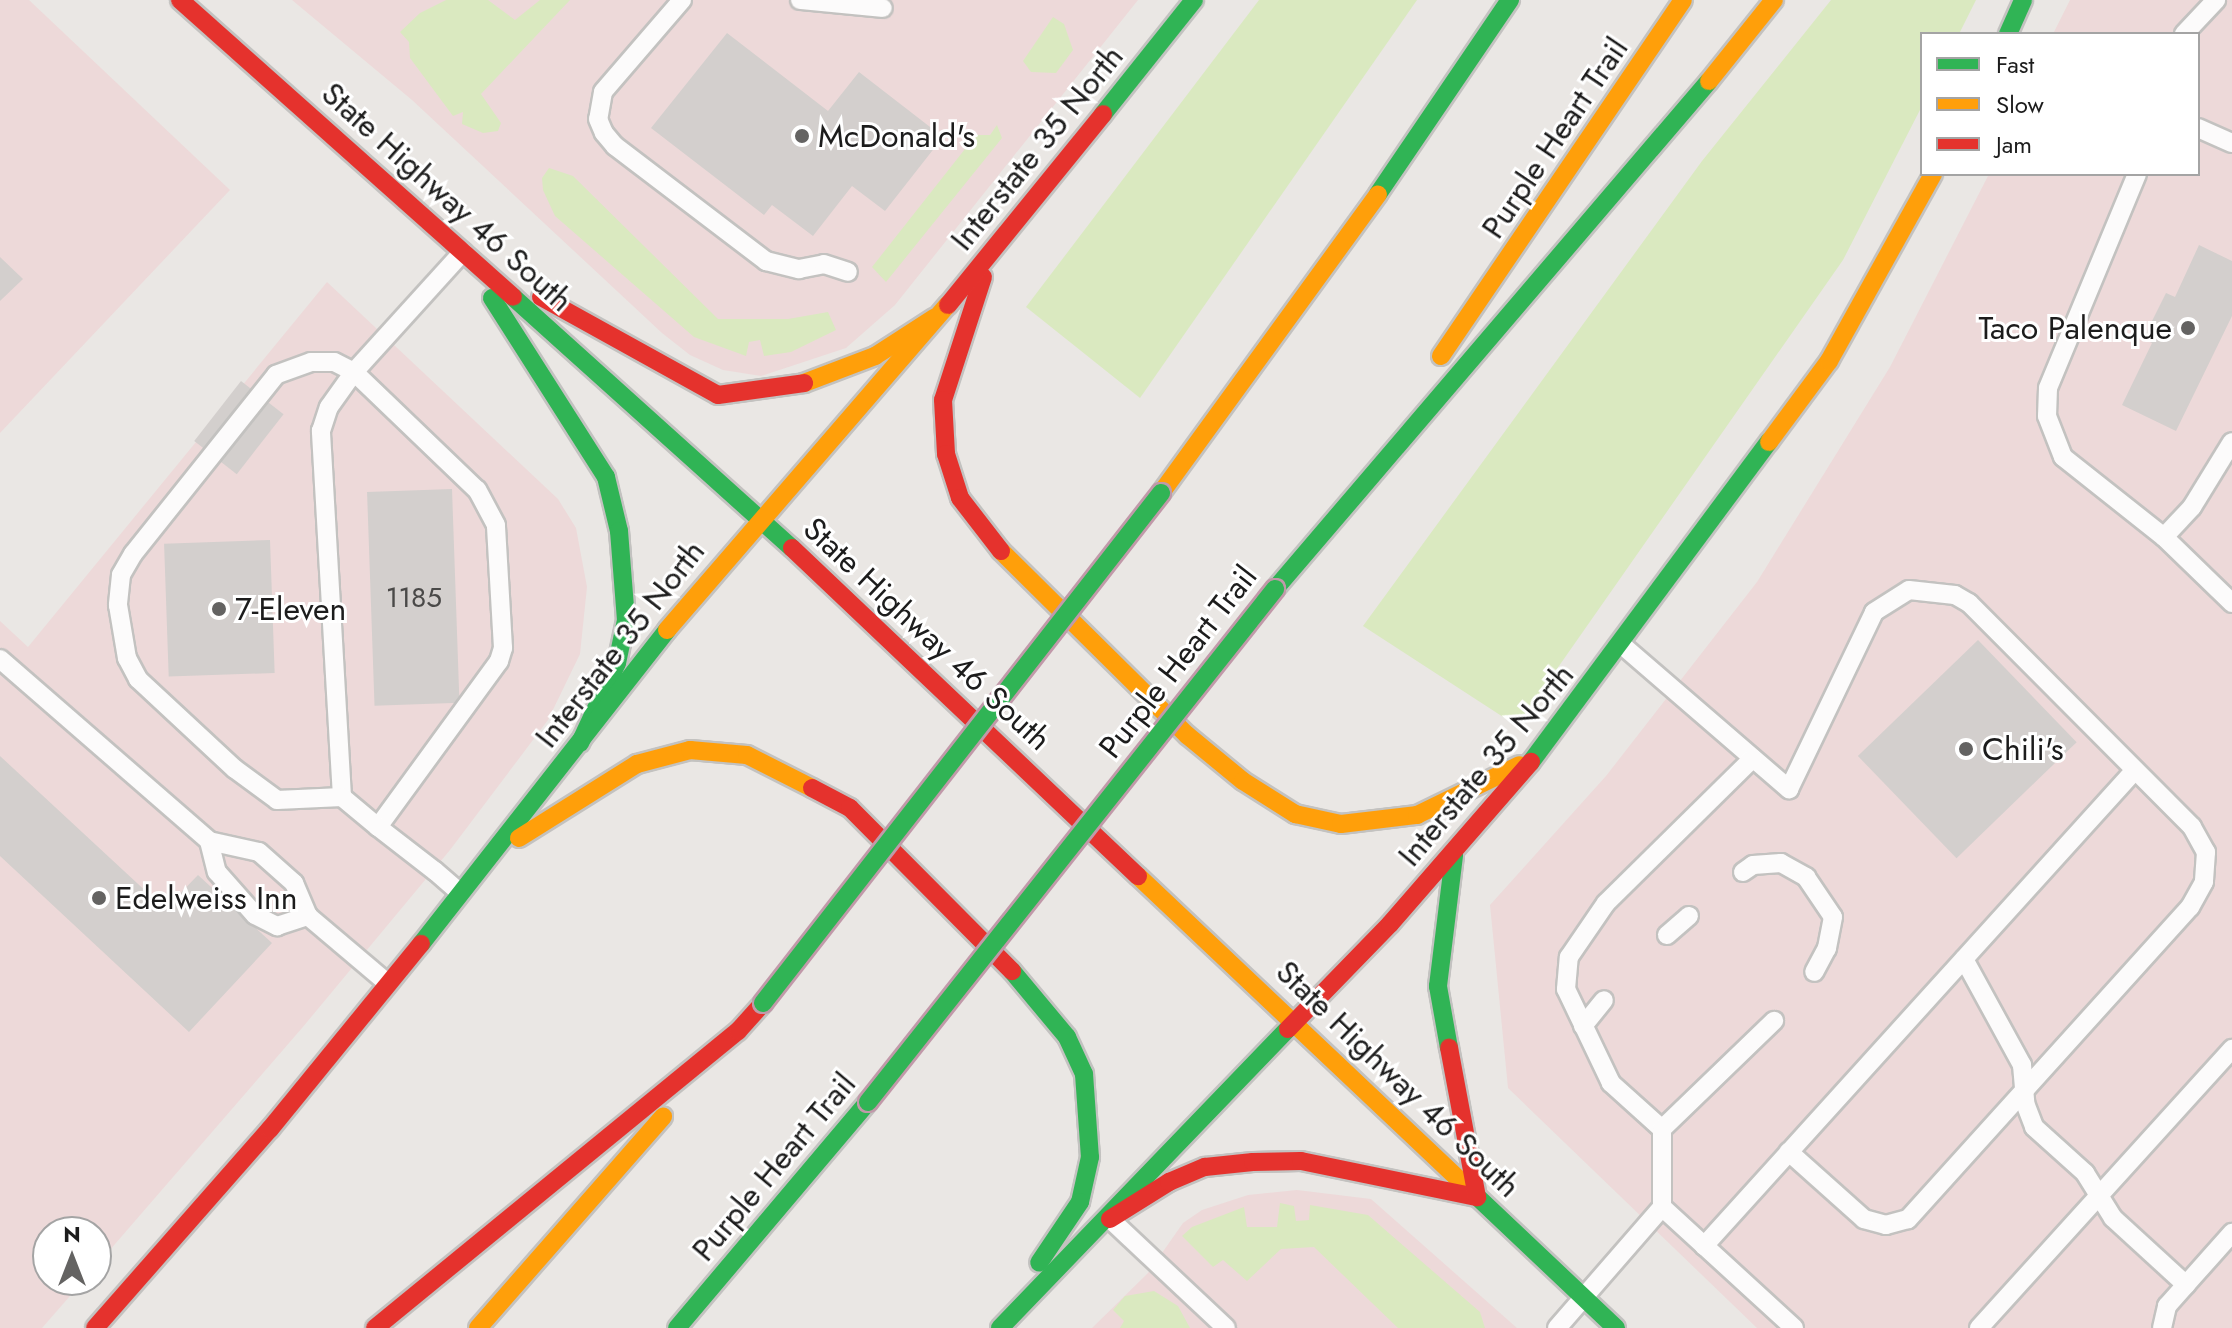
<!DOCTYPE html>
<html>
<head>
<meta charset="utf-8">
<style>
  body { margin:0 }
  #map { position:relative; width:2232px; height:1328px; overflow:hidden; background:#eae7e4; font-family:Jost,sans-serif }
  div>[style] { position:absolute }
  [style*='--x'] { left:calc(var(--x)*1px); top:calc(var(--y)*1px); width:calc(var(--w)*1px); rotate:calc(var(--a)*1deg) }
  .commercial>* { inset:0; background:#edd9d9 }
  .grass>* { inset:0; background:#dae9c0 }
  .building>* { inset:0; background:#d3cfcd; transform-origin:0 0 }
  .roads { filter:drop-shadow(2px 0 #c3c2c0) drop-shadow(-2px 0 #c3c2c0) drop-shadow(0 2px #c3c2c0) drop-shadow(0 -2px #c3c2c0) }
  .lane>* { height:18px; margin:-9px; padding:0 9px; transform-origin:9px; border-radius:9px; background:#fcfbfb }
  .fast>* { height:18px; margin:-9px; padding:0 9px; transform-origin:9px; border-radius:9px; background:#30b455 }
  .slow>* { height:18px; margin:-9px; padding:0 9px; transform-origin:9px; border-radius:9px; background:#ff9f0a }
  .jam>* { height:18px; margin:-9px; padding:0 9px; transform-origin:9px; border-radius:9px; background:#e5322d }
  .bridges { filter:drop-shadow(2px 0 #c199a9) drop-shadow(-2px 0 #c199a9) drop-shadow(0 2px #c199a9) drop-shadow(0 -2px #c199a9) }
  .fast-bridge>* { height:18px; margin:-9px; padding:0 9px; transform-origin:9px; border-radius:9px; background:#30b455 }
  .dots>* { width:22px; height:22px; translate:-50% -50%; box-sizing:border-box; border:4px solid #fff; border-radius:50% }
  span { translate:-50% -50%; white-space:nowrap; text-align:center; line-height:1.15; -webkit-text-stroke:6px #fff; paint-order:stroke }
  .number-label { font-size:28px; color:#4a4948 }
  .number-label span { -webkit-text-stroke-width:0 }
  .poi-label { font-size:32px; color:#1c1c1c }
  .left { translate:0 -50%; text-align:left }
  .right { translate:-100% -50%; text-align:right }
  .street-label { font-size:32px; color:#1c1c1c }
  .legend { position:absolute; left:1920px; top:32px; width:280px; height:144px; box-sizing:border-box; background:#fff; border:2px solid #a4a4a4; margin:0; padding:10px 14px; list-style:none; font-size:24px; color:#1c1c1c }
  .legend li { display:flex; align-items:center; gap:16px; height:40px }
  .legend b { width:40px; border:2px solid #a4a4a4 }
  .north { position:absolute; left:32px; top:1216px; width:80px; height:80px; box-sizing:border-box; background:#fff; border:2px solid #a4a4a4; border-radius:50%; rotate:0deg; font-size:22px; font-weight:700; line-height:32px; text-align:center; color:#1c1c1c }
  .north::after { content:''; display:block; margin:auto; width:28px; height:36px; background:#646362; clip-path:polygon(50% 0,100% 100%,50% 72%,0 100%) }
</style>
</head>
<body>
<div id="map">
  <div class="commercial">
    <div style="clip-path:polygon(0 0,29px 0,230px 190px,0 433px)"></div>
    <div style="clip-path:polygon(292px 0,1138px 0,895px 305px,846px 348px,761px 376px,723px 370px,690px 355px,662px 333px,412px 100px)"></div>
    <div style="clip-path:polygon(2070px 0,2232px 0,2232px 1328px,1757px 1328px,1508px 1088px,1490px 905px,1606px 776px,1757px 582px,1890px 367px,1989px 174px,2198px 174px,2198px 34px,2053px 34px)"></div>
    <div style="clip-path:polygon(327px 282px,558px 499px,576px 528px,587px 587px,580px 654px,548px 720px,450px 850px,302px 1028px,96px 1266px,96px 1232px,48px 1232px,48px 1280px,84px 1280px,42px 1328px,0 1328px,0 621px,28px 647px)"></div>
    <div style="clip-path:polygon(1297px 1190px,1371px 1199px,1517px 1328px,1092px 1328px,1148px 1273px,1183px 1223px,1202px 1210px,1248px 1195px)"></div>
  </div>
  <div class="grass">
    <div style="clip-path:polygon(446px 0,488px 0,515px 20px,540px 0,570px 0,481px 94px,501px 123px,498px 131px,483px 133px,462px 124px,463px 112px,453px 116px,410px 58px,409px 42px,400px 32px,420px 13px)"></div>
    <div style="clip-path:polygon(1259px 0,1417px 0,1140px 398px,1026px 307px)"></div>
    <div style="clip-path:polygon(1831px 0,1976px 0,1959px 34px,1922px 34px,1922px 106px,1843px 260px,1517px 726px,1363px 626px,1702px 161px)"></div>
    <div style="clip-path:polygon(1053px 17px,1064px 24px,1073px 50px,1056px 73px,1031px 72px,1023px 61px)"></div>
    <div style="clip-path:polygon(997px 125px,1002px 138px,886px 282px,872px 267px,976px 135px,990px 135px)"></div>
    <div style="clip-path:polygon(549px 168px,573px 176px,718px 319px,788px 319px,828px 312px,836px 330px,791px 352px,764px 356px,760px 340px,749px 342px,746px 356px,694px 337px,555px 216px,543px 190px,542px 178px)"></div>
    <div style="clip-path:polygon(1280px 1203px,1294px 1206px,1296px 1221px,1309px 1220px,1310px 1205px,1368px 1215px,1480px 1312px,1485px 1328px,1398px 1328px,1314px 1247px,1281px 1249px,1247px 1281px,1223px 1260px,1213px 1267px,1182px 1236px,1192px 1227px,1244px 1207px,1247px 1227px,1277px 1227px)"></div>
    <div style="clip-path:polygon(1154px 1291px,1178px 1306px,1190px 1328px,1120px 1328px,1124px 1321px,1113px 1310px,1125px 1296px)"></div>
  </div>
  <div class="building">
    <div style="clip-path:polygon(727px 33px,828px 111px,859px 72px,943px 137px,885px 211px,852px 186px,813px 236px,772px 205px,764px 215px,651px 128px)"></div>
    <div style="clip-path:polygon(2199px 245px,2232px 261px,2232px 316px,2176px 431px,2122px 405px,2152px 343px,2143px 339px,2166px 293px,2175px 297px)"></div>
    <div style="clip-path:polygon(0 257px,23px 279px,0 301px)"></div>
    <div style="left:241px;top:381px;width:54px;height:76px;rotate:38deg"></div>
    <div style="left:452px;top:489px;width:214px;height:85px;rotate:88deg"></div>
    <div style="left:270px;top:540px;width:133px;height:106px;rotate:88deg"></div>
    <div style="left:1978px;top:640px;width:142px;height:167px;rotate:46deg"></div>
    <div style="clip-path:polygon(0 756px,165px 909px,198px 875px,272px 943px,189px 1032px,0 856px)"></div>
  </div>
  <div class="roads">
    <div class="lane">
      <div style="--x:682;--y:0;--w:121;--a:130.7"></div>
      <div style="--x:603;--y:92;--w:27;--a:100"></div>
      <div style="--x:598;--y:119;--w:15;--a:67"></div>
      <div style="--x:604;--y:133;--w:17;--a:50"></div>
      <div style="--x:615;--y:146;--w:190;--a:37.3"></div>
      <div style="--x:766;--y:261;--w:34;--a:14"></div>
      <div style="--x:799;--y:269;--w:25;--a:-11"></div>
      <div style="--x:824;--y:264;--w:25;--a:18"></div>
      <div style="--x:800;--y:0;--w:83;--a:5.5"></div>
      <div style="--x:2184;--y:34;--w:47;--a:-46.7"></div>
      <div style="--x:2198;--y:128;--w:37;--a:24"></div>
      <div style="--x:2137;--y:174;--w:232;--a:112.6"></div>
      <div style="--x:2048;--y:388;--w:28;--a:92"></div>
      <div style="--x:2047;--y:416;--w:44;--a:68.7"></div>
      <div style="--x:2063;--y:457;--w:129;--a:38.4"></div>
      <div style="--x:2164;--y:537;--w:95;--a:44.1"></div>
      <div style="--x:2164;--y:537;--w:41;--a:-47"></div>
      <div style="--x:2192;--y:507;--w:76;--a:-58.4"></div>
      <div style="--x:1622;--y:645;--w:221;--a:40.8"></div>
      <div style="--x:1789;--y:789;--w:196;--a:-64.3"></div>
      <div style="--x:1874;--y:612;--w:41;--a:-32.2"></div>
      <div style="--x:1909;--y:590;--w:46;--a:6.2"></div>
      <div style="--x:1955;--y:595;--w:16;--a:30"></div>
      <div style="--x:1969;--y:603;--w:316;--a:45.1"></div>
      <div style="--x:2192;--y:827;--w:29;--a:61"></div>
      <div style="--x:2206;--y:852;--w:30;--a:94"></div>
      <div style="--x:2204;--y:882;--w:29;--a:119"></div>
      <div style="--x:2190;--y:907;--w:421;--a:132.1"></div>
      <div style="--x:1908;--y:1219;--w:23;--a:165"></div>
      <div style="--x:1886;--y:1225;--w:23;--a:-165"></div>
      <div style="--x:1864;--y:1219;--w:101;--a:-138.2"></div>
      <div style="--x:0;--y:659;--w:277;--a:41"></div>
      <div style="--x:209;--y:841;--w:51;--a:12.4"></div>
      <div style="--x:259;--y:852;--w:47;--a:41.5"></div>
      <div style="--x:294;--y:883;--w:36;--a:67"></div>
      <div style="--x:308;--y:916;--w:102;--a:40.2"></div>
      <div style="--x:342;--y:797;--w:367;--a:-93.3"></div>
      <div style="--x:321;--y:431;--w:25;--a:-72"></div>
      <div style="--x:329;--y:407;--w:43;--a:-54.5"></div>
      <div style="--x:354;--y:372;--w:162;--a:-47.8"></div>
      <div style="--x:378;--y:827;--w:205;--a:-53.9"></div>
      <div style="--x:499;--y:661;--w:14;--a:-73"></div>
      <div style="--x:503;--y:648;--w:123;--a:-93.3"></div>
      <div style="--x:496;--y:525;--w:40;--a:-118"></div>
      <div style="--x:477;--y:490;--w:170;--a:-136.2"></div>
      <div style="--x:354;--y:372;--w:22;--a:-153"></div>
      <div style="--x:334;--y:362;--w:23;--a:180"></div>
      <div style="--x:311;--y:362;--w:37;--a:160"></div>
      <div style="--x:276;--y:375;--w:229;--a:128.6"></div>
      <div style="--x:133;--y:554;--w:24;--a:120"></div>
      <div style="--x:121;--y:575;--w:30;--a:96"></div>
      <div style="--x:118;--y:605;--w:54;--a:80.4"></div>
      <div style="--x:127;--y:658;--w:24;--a:62"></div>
      <div style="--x:138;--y:679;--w:132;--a:42.9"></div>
      <div style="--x:235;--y:769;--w:52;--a:36.4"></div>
      <div style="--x:277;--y:800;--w:65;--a:-2.6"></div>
      <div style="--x:342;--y:797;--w:47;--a:39.8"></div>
      <div style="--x:378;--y:827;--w:72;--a:37.7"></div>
      <div style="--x:435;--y:871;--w:33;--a:41"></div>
      <div style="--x:209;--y:841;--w:32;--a:76"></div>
      <div style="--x:217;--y:872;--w:57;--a:48.5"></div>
      <div style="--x:255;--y:915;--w:25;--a:27"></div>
      <div style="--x:277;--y:926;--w:33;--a:-18"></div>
      <div style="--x:1743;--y:872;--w:12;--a:-35"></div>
      <div style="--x:1753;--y:865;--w:28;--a:-4"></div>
      <div style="--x:1781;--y:863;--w:29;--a:29"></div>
      <div style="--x:1806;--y:877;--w:48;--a:56"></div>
      <div style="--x:1833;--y:917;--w:32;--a:101"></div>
      <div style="--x:1827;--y:948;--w:27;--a:118"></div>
      <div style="--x:1667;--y:935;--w:29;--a:-41"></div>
      <div style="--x:1964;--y:959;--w:121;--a:61.3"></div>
      <div style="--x:2022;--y:1065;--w:38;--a:85"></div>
      <div style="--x:2025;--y:1103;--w:26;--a:69"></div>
      <div style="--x:2034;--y:1127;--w:69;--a:42"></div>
      <div style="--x:2085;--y:1173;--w:53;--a:58.1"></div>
      <div style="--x:2113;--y:1218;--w:99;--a:42.5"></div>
      <div style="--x:1583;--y:1026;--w:33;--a:-51"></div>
      <div style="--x:1662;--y:1129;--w:69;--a:-138"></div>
      <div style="--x:1611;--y:1083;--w:104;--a:-115.6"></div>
      <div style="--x:1566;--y:989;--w:32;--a:-85"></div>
      <div style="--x:1569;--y:957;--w:65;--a:-55.6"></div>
      <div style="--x:1606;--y:903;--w:206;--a:-44.6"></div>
      <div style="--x:1662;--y:1207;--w:179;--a:42.5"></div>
      <div style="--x:1110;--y:1219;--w:159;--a:43.2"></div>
      <div style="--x:1704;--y:1246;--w:642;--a:-47.84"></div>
      <div style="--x:1557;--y:1328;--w:160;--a:-49"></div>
      <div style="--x:1662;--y:1207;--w:78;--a:-90"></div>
      <div style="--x:1662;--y:1129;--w:156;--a:-44"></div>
      <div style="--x:1979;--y:1328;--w:377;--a:-47.8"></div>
      <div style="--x:2162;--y:1328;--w:23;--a:-77"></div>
      <div style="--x:2167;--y:1306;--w:98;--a:-48.3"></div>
    </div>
    <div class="fast">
      <div style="--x:2008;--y:34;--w:37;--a:-66"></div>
      <div style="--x:1103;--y:114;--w:146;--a:-51.4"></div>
      <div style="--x:1378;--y:194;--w:235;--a:-55.8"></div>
      <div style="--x:513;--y:297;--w:375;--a:42"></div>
      <div style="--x:492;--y:298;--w:212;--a:57.5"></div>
      <div style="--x:606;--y:477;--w:56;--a:76.5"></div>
      <div style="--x:619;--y:531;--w:89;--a:85.5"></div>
      <div style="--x:626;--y:620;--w:44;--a:101.8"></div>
      <div style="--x:617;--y:663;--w:88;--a:114.8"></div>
      <div style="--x:1275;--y:589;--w:668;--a:-49.49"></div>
      <div style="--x:1531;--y:762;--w:399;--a:-53.4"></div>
      <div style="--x:421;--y:944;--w:399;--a:-51.9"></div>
      <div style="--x:1012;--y:971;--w:86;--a:50.2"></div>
      <div style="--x:1067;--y:1037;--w:41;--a:65.3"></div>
      <div style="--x:1084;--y:1074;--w:83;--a:85.9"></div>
      <div style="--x:1090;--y:1157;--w:46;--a:102.5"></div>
      <div style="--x:1080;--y:1202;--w:73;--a:123.9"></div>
      <div style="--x:1449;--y:1048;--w:63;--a:-100.1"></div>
      <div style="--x:1438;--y:986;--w:132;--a:-83"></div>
      <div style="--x:1470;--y:1190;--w:201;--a:43.4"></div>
      <div style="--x:677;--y:1328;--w:296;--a:-49.8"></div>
      <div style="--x:1000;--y:1328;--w:415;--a:-46.1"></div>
    </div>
    <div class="slow">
      <div style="--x:1709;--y:81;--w:104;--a:-51.3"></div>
      <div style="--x:1441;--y:356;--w:430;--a:-55.8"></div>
      <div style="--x:804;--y:383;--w:76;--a:-20.8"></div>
      <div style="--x:875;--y:356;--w:70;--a:-32.8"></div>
      <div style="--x:1769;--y:442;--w:101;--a:-53.5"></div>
      <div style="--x:1829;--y:361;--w:214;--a:-60.9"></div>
      <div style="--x:1161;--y:493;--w:369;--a:-54"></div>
      <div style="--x:1001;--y:551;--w:262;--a:44.7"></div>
      <div style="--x:1187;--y:735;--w:72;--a:39.4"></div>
      <div style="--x:1243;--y:781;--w:62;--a:32.4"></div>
      <div style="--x:1295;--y:814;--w:47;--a:12.3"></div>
      <div style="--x:1341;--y:824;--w:77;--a:-6.8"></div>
      <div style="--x:1417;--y:815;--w:114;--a:-25.9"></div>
      <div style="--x:667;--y:630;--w:430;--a:-49.2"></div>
      <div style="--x:519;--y:838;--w:139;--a:-32.1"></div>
      <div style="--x:637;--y:764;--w:55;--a:-14.8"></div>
      <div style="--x:690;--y:750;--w:57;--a:5"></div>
      <div style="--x:747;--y:755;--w:73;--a:26.9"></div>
      <div style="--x:1138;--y:876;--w:457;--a:43.4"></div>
      <div style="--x:478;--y:1328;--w:281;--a:-48.8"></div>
    </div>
    <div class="jam">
      <div style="--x:180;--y:0;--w:446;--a:41.7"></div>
      <div style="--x:983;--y:277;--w:129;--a:108"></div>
      <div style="--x:943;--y:400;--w:54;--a:86.8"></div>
      <div style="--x:946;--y:454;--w:46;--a:72.3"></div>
      <div style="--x:960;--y:498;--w:67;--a:52.3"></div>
      <div style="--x:541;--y:297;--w:202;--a:29"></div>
      <div style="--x:718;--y:395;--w:87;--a:-7.9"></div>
      <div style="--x:948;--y:305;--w:246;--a:-50.9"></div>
      <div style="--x:792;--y:548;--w:477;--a:43.5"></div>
      <div style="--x:812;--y:788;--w:43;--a:27.8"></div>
      <div style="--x:850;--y:808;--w:230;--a:45.2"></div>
      <div style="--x:1288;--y:1029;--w:146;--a:-45.8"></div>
      <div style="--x:1390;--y:924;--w:215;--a:-49"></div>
      <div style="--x:1110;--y:1219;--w:70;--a:-32.1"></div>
      <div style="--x:1169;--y:1182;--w:39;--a:-23"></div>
      <div style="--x:1205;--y:1167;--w:48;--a:-5.9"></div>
      <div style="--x:1253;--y:1162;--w:48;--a:-1.2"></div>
      <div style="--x:1301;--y:1161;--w:180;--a:11.6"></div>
      <div style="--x:1477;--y:1197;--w:152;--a:-100.6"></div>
      <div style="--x:95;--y:1328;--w:265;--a:-48.7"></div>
      <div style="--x:270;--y:1129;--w:239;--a:-50.8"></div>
      <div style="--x:375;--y:1328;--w:469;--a:-39.3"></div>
      <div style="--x:738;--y:1031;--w:38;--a:-48"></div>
    </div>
  </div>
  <div class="bridges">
    <div class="fast-bridge">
      <div style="--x:763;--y:1003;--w:647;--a:-52.03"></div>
      <div style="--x:868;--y:1102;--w:655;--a:-51.57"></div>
    </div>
  </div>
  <div class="dots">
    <div style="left:802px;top:136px;background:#646362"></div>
    <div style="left:2188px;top:328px;background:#646362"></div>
    <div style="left:219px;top:609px;background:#646362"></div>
    <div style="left:1966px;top:749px;background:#646362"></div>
    <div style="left:99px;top:898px;background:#646362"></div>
  </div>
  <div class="number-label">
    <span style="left:414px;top:598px">1185</span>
  </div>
  <div class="poi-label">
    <span class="left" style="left:818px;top:136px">McDonald's</span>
    <span class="right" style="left:2172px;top:328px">Taco Palenque</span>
    <span class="left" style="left:235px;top:609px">7-Eleven</span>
    <span class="left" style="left:1982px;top:749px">Chili's</span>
    <span class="left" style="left:115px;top:898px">Edelweiss Inn</span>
  </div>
  <div class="street-label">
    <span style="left:1555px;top:138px;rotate:-56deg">Purple Heart Trail</span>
    <span style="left:1037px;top:148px;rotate:-51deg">Interstate 35 North</span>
    <span style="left:447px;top:197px;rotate:42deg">State Highway 46 South</span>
    <span style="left:927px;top:634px;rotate:43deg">State Highway 46 South</span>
    <span style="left:620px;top:644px;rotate:-52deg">Interstate 35 North</span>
    <span style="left:1178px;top:662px;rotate:-52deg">Purple Heart Trail</span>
    <span style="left:1486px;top:765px;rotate:-50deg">Interstate 35 North</span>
    <span style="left:1398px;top:1079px;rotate:44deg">State Highway 46 South</span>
    <span style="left:774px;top:1167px;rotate:-50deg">Purple Heart Trail</span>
  </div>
  <ul class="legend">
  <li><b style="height:10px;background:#30b455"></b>Fast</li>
  <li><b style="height:10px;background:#ff9f0a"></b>Slow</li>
  <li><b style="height:10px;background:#e5322d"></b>Jam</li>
  </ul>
  <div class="north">N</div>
</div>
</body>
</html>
